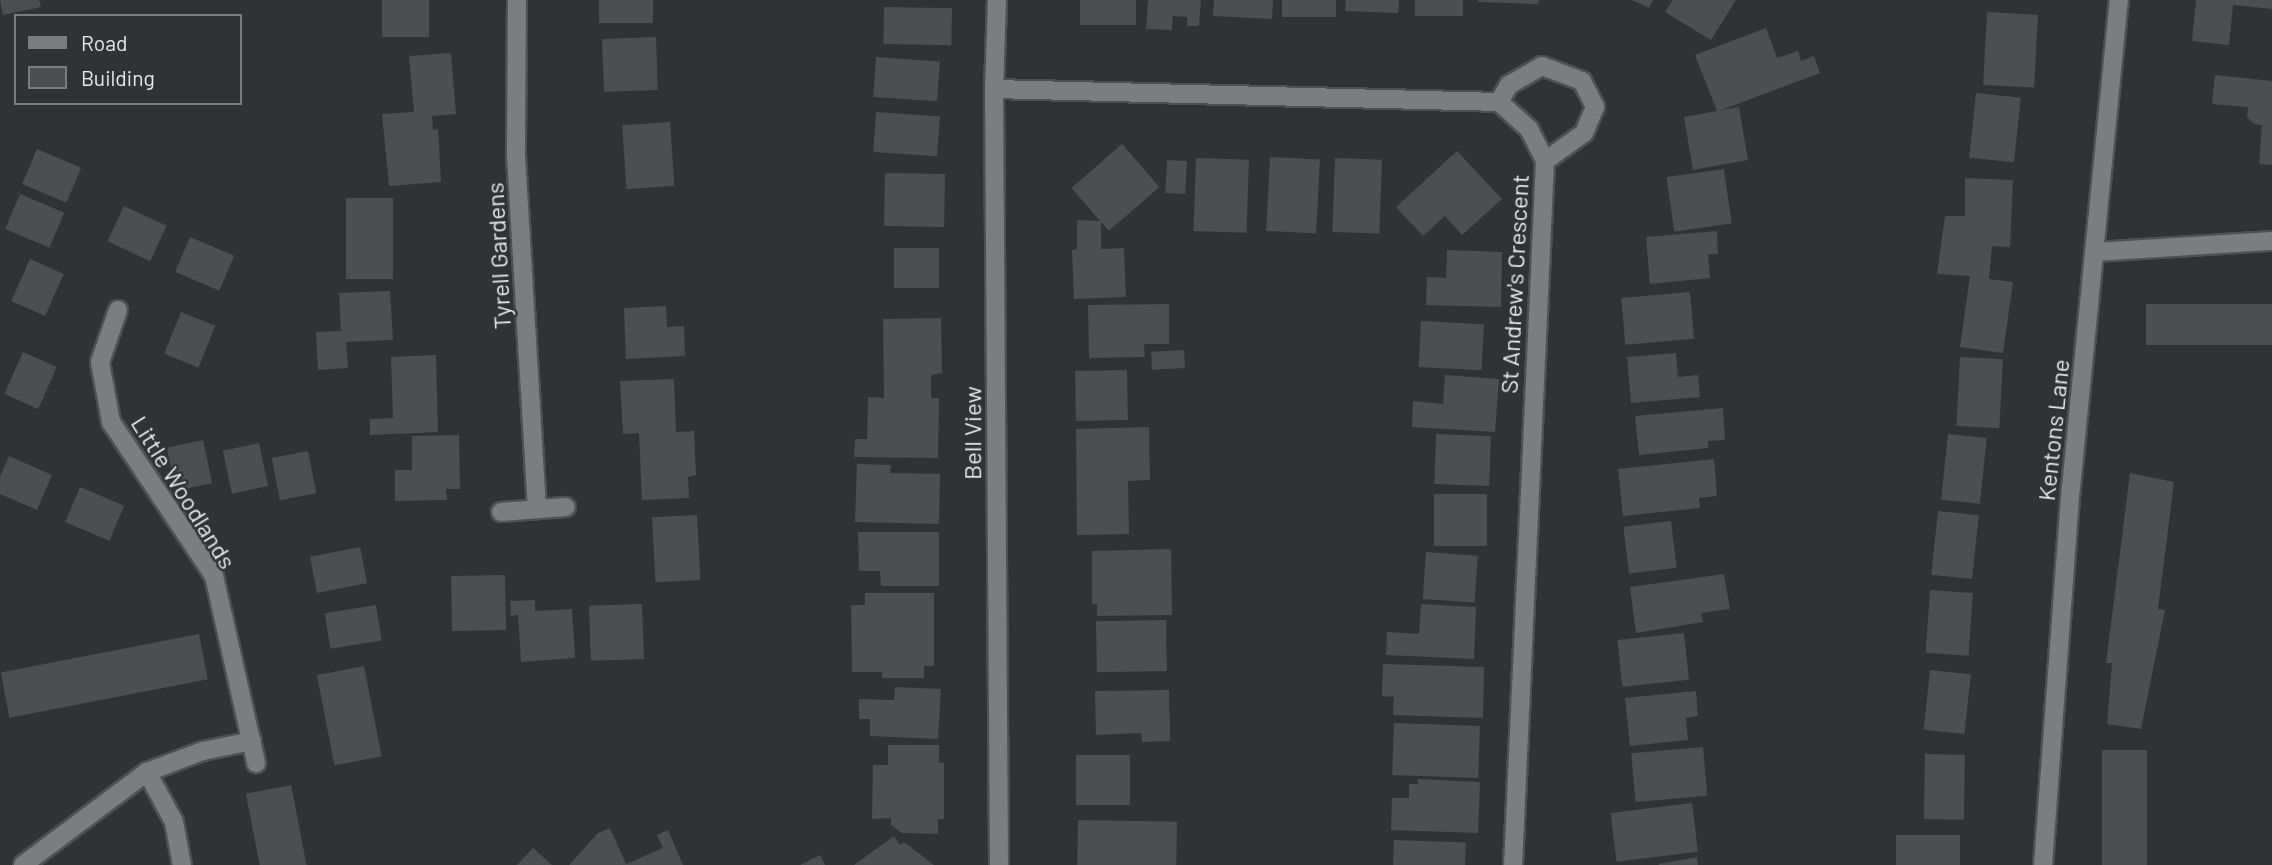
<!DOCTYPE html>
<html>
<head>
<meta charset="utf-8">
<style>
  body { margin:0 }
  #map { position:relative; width:2272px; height:865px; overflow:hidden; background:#303334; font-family:Barlow,sans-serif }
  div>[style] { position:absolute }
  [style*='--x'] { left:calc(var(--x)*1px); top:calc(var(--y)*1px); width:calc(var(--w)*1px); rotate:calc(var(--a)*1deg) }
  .building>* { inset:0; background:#4b4f4f; transform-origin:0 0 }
  .roads { filter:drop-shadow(2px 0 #4e5152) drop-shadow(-2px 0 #4e5152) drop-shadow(0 2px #4e5152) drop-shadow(0 -2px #4e5152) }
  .service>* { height:18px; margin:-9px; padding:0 9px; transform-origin:9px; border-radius:9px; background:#7a7e7f }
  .minor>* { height:18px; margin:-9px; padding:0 9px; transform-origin:9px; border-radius:9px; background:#7a7e7f }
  span { translate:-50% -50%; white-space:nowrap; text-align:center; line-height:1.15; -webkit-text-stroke:5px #303334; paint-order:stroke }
  .street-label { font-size:24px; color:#e8eaea }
  .legend { position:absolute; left:14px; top:14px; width:228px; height:91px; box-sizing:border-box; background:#303334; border:2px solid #7a7c7d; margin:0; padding:9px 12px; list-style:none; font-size:21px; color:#e8eaea }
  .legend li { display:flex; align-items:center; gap:14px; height:35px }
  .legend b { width:35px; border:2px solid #7a7c7d }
</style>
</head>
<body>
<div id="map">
  <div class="building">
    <div style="clip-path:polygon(0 0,39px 0,41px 7px,3px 15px)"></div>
    <div style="left:382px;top:0;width:47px;height:37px"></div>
    <div style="left:599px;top:0;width:54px;height:23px"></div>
    <div style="left:1080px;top:0;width:56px;height:25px"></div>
    <div style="clip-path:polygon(1148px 0,1201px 0,1199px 26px,1187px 26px,1187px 17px,1173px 16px,1172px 30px,1146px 29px)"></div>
    <div style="clip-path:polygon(1214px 0,1273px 0,1272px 19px,1213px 16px)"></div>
    <div style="left:1282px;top:0;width:54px;height:17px"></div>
    <div style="clip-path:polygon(1346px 0,1399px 0,1398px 13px,1345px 11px)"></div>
    <div style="left:1415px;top:0;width:48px;height:16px"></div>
    <div style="clip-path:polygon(1478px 0,1539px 0,1538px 4px,1478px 2px)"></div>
    <div style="clip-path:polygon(1632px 0,1653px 0,1649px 8px)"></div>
    <div style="clip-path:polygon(1673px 0,1736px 0,1711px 40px,1665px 12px)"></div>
    <div style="clip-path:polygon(2196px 0,2272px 0,2272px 9px,2233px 5px,2229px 45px,2192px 41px)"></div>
    <div style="left:884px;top:7px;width:68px;height:37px;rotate:1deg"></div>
    <div style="left:1987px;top:12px;width:51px;height:73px;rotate:3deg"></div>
    <div style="clip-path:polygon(1766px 28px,1777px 58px,1798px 51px,1801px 61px,1814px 56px,1820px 73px,1721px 110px,1739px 107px,1748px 160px,1693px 170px,1684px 117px,1717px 111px,1695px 55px)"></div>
    <div style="left:656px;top:37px;width:53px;height:54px;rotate:88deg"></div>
    <div style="clip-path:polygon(451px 53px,456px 114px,432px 116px,433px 130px,438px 129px,441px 182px,389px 186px,382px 114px,414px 112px,409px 56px)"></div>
    <div style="left:876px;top:57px;width:64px;height:40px;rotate:4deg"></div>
    <div style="clip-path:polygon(2215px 75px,2272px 81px,2272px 165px,2259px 164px,2262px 125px,2254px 124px,2247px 117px,2248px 107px,2212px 104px)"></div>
    <div style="left:1976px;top:93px;width:45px;height:65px;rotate:6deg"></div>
    <div style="left:876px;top:112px;width:64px;height:40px;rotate:4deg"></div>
    <div style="left:670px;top:122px;width:64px;height:48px;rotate:86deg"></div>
    <div style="left:1122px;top:144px;width:57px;height:67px;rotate:49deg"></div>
    <div style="left:37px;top:149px;width:48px;height:38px;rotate:23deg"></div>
    <div style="clip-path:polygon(1457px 151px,1502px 199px,1462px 235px,1445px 216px,1423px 236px,1396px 207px)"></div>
    <div style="left:1270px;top:157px;width:50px;height:74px;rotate:3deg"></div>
    <div style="left:1196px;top:158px;width:53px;height:73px;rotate:2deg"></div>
    <div style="left:1335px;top:158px;width:47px;height:74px;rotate:2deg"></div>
    <div style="left:1167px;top:160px;width:20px;height:33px;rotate:3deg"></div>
    <div style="left:1724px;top:169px;width:55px;height:58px;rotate:82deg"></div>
    <div style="left:885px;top:173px;width:60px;height:53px;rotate:1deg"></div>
    <div style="clip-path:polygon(1965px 178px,2013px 180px,2010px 247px,1992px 246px,1989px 279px,2013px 282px,2003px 353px,1960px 347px,1970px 276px,1937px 274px,1945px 216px,1965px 216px)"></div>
    <div style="left:20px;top:194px;width:48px;height:38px;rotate:23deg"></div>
    <div style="left:346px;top:198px;width:47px;height:81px"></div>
    <div style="left:124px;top:206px;width:47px;height:39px;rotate:25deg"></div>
    <div style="clip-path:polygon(1077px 220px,1101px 221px,1101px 249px,1124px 248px,1126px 297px,1074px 299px,1072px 250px,1077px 249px)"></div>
    <div style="clip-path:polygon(1717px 231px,1718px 254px,1708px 254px,1710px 278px,1650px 284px,1646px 237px)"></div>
    <div style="left:190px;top:237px;width:48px;height:38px;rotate:23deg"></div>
    <div style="left:894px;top:248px;width:45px;height:40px"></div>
    <div style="clip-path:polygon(1447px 250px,1502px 252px,1501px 307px,1426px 305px,1427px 277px,1446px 278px)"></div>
    <div style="left:30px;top:259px;width:37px;height:46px;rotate:24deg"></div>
    <div style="clip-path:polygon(390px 291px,393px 340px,346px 342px,348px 368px,318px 370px,316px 332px,341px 331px,339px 293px)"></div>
    <div style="left:1690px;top:292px;width:47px;height:69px;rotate:85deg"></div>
    <div style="clip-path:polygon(1169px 304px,1169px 344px,1144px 344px,1145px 357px,1089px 358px,1088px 305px)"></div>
    <div style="left:2272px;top:304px;width:41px;height:126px;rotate:90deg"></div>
    <div style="clip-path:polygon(666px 306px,667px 327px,684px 326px,685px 356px,626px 359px,624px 308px)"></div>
    <div style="left:181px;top:312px;width:37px;height:45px;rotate:22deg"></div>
    <div style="clip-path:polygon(941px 318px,942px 373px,931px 375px,931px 398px,939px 398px,938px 458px,854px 457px,855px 439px,867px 439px,868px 397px,884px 398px,883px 319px)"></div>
    <div style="left:1421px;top:321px;width:63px;height:46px;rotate:3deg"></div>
    <div style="left:1184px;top:350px;width:18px;height:33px;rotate:87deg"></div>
    <div style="left:23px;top:352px;width:37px;height:46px;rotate:24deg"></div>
    <div style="clip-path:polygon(1676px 353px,1678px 377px,1698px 375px,1700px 397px,1631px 403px,1627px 357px)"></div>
    <div style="clip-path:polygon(436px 355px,438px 432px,370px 435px,370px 419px,393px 418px,391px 357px)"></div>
    <div style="left:1960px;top:357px;width:43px;height:69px;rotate:3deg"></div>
    <div style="left:1127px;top:370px;width:50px;height:52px;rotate:89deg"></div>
    <div style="clip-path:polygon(1445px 375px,1499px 379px,1495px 432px,1412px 427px,1413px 401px,1443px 404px)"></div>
    <div style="clip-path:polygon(674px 379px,676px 432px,694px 431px,696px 475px,688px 477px,689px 498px,642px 500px,639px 433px,623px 434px,620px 381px)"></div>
    <div style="clip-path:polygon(1723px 408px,1725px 440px,1708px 441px,1708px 448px,1639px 455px,1635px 416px)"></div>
    <div style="clip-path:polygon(1149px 427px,1150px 480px,1128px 481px,1129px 534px,1077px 535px,1076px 429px)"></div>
    <div style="left:1436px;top:434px;width:55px;height:50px;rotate:2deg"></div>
    <div style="left:1948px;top:434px;width:39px;height:66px;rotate:6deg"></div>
    <div style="clip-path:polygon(459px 435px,460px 489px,446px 489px,447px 500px,395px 501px,395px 470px,412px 470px,412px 436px)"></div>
    <div style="left:203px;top:440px;width:44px;height:37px;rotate:78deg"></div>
    <div style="left:259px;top:443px;width:44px;height:37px;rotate:78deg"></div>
    <div style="left:308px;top:451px;width:43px;height:37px;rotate:79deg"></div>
    <div style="clip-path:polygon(9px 456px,52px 475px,37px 510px,0 494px,0 476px)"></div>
    <div style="clip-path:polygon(1714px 459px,1717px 496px,1699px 498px,1700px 508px,1623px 516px,1618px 469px)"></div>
    <div style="clip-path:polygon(857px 464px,891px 465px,890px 473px,940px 474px,939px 524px,855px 522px)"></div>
    <div style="clip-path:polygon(2130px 473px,2174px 482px,2158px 609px,2165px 610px,2141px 729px,2107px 724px,2112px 663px,2106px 663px)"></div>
    <div style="left:80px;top:487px;width:48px;height:38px;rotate:23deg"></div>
    <div style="left:1434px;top:494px;width:53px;height:52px"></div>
    <div style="left:1938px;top:511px;width:41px;height:64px;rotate:6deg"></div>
    <div style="left:697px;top:515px;width:65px;height:45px;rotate:87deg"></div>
    <div style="left:1671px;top:521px;width:47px;height:48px;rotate:83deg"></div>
    <div style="clip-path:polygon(858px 532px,939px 532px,939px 586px,881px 586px,880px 571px,859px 571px)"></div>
    <div style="left:360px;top:547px;width:37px;height:51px;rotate:79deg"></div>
    <div style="clip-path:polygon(1171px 549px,1172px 615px,1097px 616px,1097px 604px,1092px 604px,1092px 551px)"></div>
    <div style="left:1426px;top:552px;width:52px;height:47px;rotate:4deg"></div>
    <div style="clip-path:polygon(1724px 574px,1730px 609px,1701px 613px,1703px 622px,1636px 633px,1630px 587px)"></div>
    <div style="left:505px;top:575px;width:55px;height:54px;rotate:89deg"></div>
    <div style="left:1930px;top:590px;width:43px;height:63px;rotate:4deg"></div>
    <div style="clip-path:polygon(865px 593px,934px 593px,934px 666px,924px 666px,924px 678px,882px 678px,882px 672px,852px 672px,851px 605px,865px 605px)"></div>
    <div style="clip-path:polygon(535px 600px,535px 611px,572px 609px,575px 658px,521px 662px,518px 615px,511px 616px,510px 601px)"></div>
    <div style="left:642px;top:604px;width:55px;height:53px;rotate:88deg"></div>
    <div style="clip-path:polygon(1421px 604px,1476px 607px,1474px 659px,1386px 655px,1387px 632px,1419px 634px)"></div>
    <div style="left:376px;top:605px;width:36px;height:52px;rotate:81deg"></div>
    <div style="left:1166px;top:620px;width:51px;height:70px;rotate:89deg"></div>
    <div style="left:1684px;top:633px;width:47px;height:67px;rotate:84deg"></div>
    <div style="left:199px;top:634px;width:46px;height:202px;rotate:79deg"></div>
    <div style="clip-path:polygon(1383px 664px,1484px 667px,1483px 718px,1393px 715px,1394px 697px,1382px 696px)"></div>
    <div style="left:364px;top:666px;width:92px;height:48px;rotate:79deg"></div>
    <div style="left:1930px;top:670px;width:41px;height:60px;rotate:6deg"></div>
    <div style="clip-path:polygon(895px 687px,941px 689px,938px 739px,870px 736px,870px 719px,859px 719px,859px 699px,894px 700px)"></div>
    <div style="clip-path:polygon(1169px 690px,1170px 741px,1142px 742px,1141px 733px,1096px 735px,1095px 691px)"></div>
    <div style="clip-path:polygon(1696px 691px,1698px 716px,1686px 718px,1688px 740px,1630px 746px,1625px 698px)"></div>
    <div style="left:1394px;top:723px;width:86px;height:52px;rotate:2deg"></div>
    <div style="clip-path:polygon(888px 745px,939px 745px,939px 763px,944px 763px,944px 819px,938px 819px,938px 834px,902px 833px,891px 825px,891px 818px,872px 819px,873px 765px,888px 765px)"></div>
    <div style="left:1703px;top:747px;width:49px;height:72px;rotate:85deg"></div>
    <div style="left:2102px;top:750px;width:45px;height:115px"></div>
    <div style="left:1925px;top:754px;width:40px;height:65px;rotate:1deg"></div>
    <div style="left:1076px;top:755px;width:54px;height:50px"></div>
    <div style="clip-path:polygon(1418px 779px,1480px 782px,1478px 833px,1391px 830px,1392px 798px,1409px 798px,1409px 784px,1418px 784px)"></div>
    <div style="left:291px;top:785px;width:82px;height:46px;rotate:79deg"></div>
    <div style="left:1692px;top:803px;width:49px;height:82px;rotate:83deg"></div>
    <div style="left:1078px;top:820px;width:99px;height:45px;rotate:1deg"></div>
    <div style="clip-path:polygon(610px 828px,626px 864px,663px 848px,657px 835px,668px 830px,683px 865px,569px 865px,598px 833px)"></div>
    <div style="left:1960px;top:835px;width:30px;height:64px;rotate:90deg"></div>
    <div style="clip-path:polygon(894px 836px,900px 845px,904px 842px,934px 865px,854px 865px)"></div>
    <div style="left:1394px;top:840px;width:72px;height:25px;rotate:2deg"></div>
    <div style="clip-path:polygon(533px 848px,552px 865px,517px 865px)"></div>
    <div style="clip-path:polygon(820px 855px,825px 865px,800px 865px)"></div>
    <div style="clip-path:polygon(1697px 857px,1698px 865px,1659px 865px,1659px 864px)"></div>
  </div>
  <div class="roads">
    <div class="service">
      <div style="--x:147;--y:772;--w:57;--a:61.6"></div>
      <div style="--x:174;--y:822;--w:44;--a:79.5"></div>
    </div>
    <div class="minor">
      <div style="--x:517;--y:0;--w:156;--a:90.4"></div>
      <div style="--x:516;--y:156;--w:354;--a:86.6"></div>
      <div style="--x:997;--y:0;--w:89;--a:91.9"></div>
      <div style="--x:994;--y:89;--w:776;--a:89.63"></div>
      <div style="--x:994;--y:89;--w:505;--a:1.47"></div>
      <div style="--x:1499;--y:102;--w:40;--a:42"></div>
      <div style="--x:1529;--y:129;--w:36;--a:63"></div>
      <div style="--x:1545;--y:161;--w:705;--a:92.6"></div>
      <div style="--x:1499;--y:102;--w:20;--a:-60"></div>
      <div style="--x:1509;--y:85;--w:38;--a:-30"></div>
      <div style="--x:1542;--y:66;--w:43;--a:20.6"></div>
      <div style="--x:1582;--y:81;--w:29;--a:63"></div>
      <div style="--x:1595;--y:107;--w:28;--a:113"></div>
      <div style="--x:1584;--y:133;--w:48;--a:144.3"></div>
      <div style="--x:2096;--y:252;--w:176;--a:-3.6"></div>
      <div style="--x:118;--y:310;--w:55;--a:109.1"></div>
      <div style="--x:100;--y:362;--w:61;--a:79.6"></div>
      <div style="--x:111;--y:422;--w:185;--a:56.2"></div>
      <div style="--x:214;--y:576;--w:192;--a:77.3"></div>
      <div style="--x:501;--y:512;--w:65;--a:-4.4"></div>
      <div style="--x:23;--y:865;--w:155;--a:-36.9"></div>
      <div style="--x:147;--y:772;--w:60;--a:-20.6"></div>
      <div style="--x:203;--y:751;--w:50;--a:-11.5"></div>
      <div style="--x:2043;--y:865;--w:378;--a:-85.8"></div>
      <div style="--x:2071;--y:488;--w:490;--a:-84.4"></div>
    </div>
  </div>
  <div class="street-label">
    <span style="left:498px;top:256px;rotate:-93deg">Tyrell Gardens</span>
    <span style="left:1514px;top:284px;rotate:-87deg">St Andrew's Crescent</span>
    <span style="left:2053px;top:430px;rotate:-84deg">Kentons Lane</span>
    <span style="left:972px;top:433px;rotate:-90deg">Bell View</span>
    <span style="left:184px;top:492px;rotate:58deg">Little Woodlands</span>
  </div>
  <ul class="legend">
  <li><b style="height:9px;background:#7a7e7f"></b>Road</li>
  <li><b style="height:19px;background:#4b4f4f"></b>Building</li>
  </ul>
</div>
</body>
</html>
